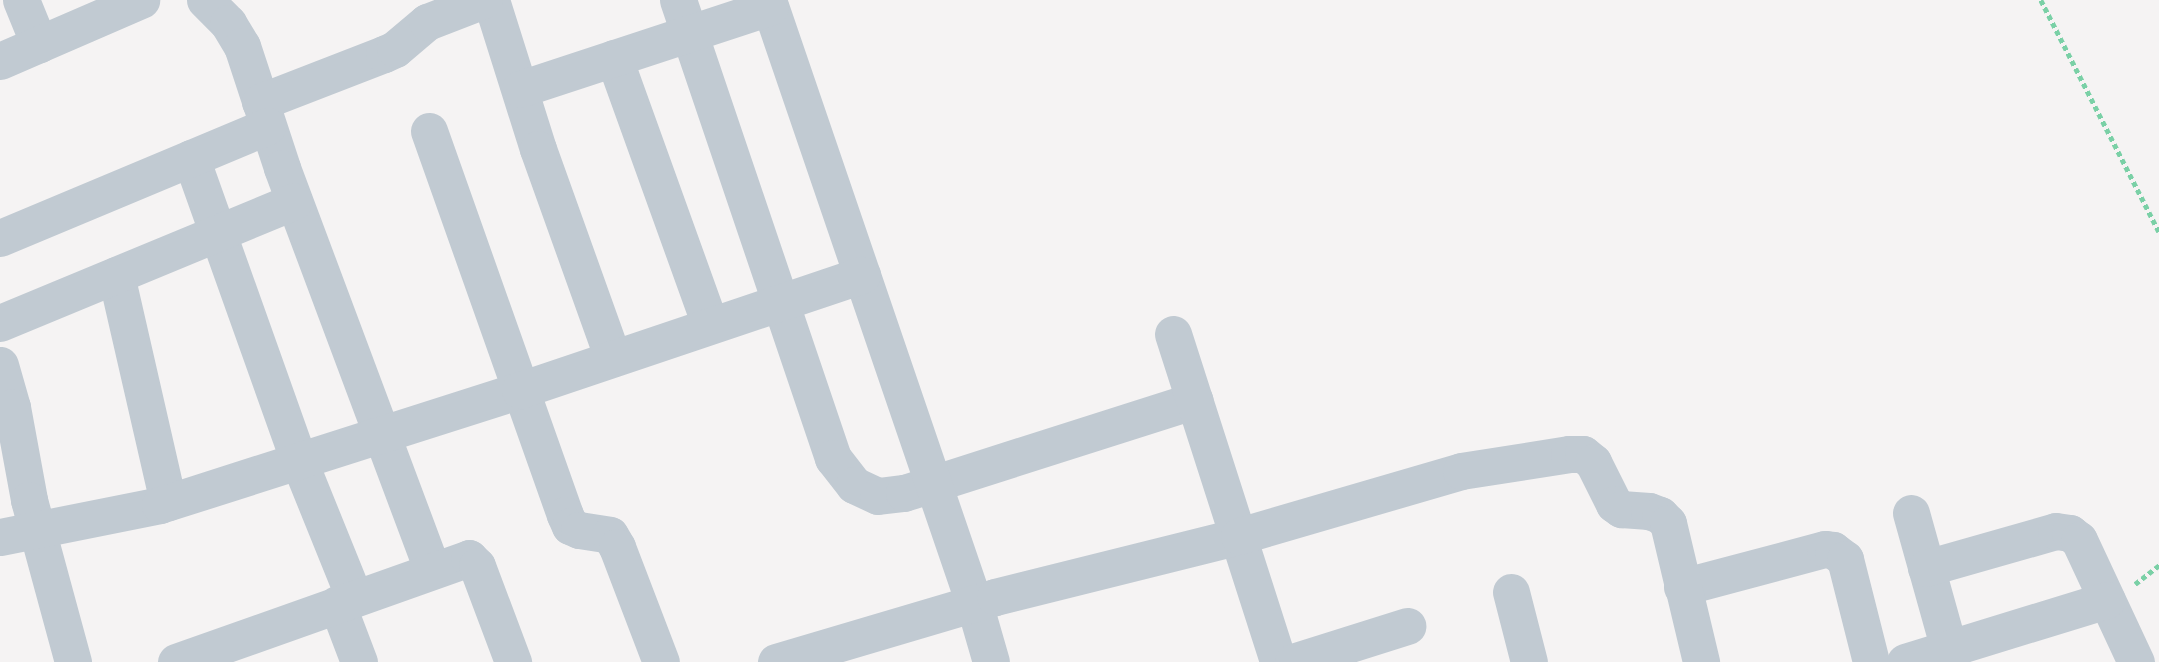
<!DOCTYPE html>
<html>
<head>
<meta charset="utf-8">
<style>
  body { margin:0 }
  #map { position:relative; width:2159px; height:662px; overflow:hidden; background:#f5f3f3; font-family:Helvetica,sans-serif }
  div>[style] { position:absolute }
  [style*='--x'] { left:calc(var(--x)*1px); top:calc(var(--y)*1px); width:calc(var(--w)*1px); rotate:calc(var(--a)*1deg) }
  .path>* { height:4.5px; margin-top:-2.25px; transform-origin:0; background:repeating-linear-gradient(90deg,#7ad0a6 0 5px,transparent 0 8.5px) }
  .street>* { height:37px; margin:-18.5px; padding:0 18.5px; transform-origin:18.5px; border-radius:18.5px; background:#c1cad2 }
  span { translate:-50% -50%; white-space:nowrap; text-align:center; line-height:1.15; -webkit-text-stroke:7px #fff; paint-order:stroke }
</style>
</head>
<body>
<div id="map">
  <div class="path">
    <div style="--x:2041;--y:0;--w:260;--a:63"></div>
    <div style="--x:2135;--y:584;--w:31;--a:-38"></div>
  </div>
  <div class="street">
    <div style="--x:21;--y:0;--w:48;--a:67.8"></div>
    <div style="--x:205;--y:0;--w:33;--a:45"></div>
    <div style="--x:228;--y:23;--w:27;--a:59"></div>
    <div style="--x:242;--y:46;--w:128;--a:71.8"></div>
    <div style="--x:282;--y:168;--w:428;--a:69.5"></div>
    <div style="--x:491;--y:0;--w:156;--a:72.5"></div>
    <div style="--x:538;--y:149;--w:222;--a:70.3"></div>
    <div style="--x:678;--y:0;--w:484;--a:71.3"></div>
    <div style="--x:833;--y:458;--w:34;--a:52"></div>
    <div style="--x:854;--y:485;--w:26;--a:25"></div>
    <div style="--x:878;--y:496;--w:26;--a:-7"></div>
    <div style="--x:904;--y:493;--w:305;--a:-17.7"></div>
    <div style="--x:768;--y:0;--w:637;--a:71.14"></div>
    <div style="--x:974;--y:603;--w:61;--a:73.9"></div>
    <div style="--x:614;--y:58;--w:284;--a:70.2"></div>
    <div style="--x:0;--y:61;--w:154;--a:-23.4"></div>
    <div style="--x:520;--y:89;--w:263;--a:-18.2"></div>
    <div style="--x:260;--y:102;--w:133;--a:-21.2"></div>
    <div style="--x:384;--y:54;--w:12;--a:-24"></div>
    <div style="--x:395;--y:49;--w:42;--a:-40.2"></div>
    <div style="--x:427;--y:22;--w:61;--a:-21.1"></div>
    <div style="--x:429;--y:131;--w:407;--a:70.5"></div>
    <div style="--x:565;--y:515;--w:12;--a:66"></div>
    <div style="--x:570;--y:526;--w:10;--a:24"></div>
    <div style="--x:579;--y:530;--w:31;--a:9"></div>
    <div style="--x:610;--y:535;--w:14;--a:60"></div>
    <div style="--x:617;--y:547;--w:123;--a:69.1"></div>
    <div style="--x:191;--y:158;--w:322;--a:70.4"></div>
    <div style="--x:299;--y:461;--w:147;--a:68"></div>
    <div style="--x:0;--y:238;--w:290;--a:-22.7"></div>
    <div style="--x:116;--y:275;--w:233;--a:77.1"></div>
    <div style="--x:0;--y:323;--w:318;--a:-22.5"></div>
    <div style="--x:1173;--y:334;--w:344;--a:72.2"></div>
    <div style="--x:0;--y:365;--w:44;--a:74.1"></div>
    <div style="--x:12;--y:407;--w:95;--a:79.6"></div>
    <div style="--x:29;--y:500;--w:168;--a:74.8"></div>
    <div style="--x:1911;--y:513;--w:141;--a:74.4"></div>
    <div style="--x:0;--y:537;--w:163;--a:-11.3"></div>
    <div style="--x:160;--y:505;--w:378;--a:-17.7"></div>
    <div style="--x:520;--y:390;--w:361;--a:-18.6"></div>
    <div style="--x:1926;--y:568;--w:135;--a:-15.9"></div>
    <div style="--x:2056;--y:531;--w:14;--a:8"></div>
    <div style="--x:2070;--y:533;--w:11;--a:38"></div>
    <div style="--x:2079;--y:540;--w:135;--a:65"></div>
    <div style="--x:1682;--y:587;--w:148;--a:-14.9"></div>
    <div style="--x:1825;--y:549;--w:8;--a:7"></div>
    <div style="--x:1833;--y:550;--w:15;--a:37"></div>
    <div style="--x:1845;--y:559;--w:106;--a:75.8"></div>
    <div style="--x:1511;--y:592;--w:72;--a:75.6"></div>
    <div style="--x:337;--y:604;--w:62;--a:69.2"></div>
    <div style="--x:176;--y:662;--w:311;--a:-19.5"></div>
    <div style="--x:469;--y:558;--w:11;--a:45"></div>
    <div style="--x:477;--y:566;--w:103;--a:69.4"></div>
    <div style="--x:776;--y:662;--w:228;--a:-16.5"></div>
    <div style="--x:995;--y:597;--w:252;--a:-14"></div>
    <div style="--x:1239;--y:536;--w:231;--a:-16.3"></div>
    <div style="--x:1461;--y:471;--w:109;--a:-8.9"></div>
    <div style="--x:1569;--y:454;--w:14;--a:0"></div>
    <div style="--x:1583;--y:454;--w:13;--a:39"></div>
    <div style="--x:1593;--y:462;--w:47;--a:63.4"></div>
    <div style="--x:1614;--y:504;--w:9;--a:36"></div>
    <div style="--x:1621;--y:509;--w:28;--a:4"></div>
    <div style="--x:1649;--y:511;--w:12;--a:20"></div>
    <div style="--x:1660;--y:515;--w:11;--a:45"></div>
    <div style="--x:1668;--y:523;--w:143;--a:76.6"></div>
    <div style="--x:1293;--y:662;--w:120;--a:-17.5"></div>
    <div style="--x:1905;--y:662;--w:211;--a:-17.1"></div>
  </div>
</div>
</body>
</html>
